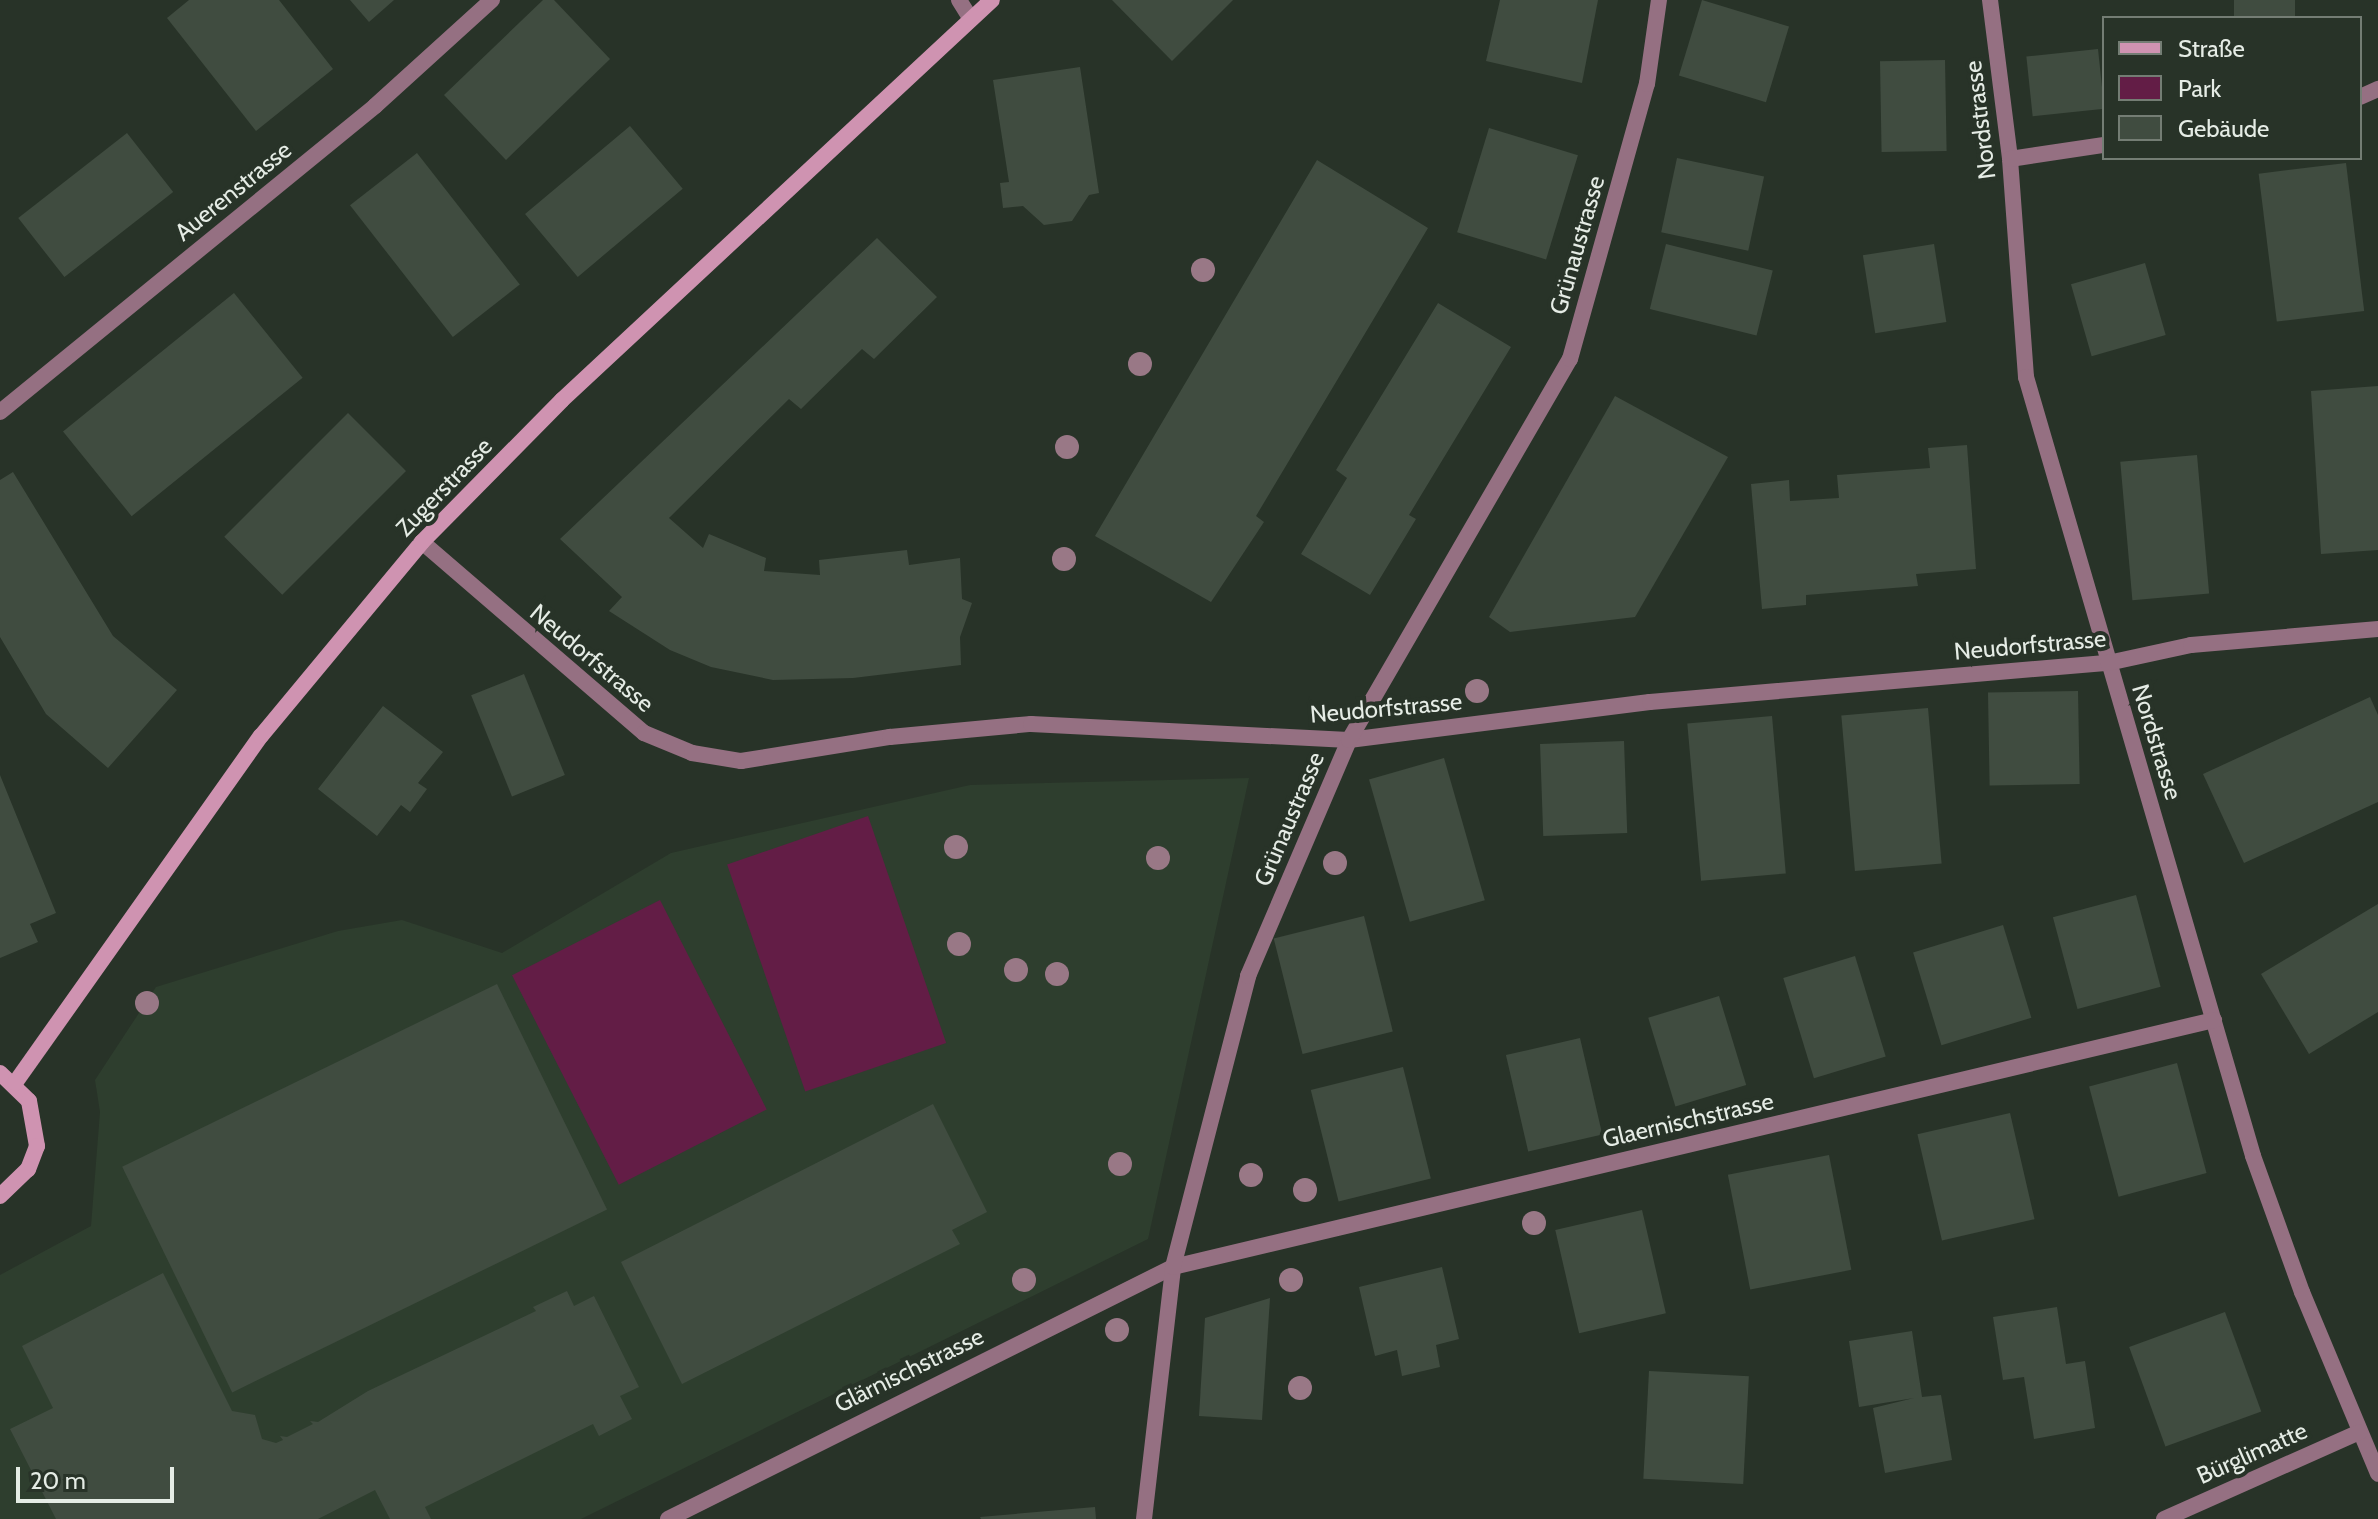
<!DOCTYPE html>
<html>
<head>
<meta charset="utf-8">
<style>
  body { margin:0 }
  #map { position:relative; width:2378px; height:1519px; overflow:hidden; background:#283328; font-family:Cabin,sans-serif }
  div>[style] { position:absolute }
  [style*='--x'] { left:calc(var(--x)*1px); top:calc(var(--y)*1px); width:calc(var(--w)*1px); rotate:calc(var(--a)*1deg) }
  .built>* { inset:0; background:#2e3e2e }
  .green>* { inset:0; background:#631d46; transform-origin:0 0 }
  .building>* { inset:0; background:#404c40; transform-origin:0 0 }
  .minor>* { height:16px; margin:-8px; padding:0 8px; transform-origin:8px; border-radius:8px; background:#957082 }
  .secondary>* { height:16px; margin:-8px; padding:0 8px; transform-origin:8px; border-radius:8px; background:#cf93b1 }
  .trees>* { width:24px; height:24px; margin:-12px; border-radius:50%; background:#997886 }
  span { translate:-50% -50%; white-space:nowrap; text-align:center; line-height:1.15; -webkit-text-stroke:8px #283328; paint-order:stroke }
  .street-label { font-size:24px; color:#e5ece5 }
  .legend { position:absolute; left:2102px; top:16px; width:260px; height:144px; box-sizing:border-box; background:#283328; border:2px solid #747d74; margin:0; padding:10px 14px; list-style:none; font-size:24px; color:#e5ece5 }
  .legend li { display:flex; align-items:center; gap:16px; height:40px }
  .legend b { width:40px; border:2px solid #747d74 }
  .scale { position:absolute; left:16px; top:1467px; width:158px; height:36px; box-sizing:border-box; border:4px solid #e5ece5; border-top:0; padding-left:10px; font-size:24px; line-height:28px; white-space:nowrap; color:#e5ece5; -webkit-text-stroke:6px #283328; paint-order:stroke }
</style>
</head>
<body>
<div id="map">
  <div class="built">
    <div style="clip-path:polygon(1249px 778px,1148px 1239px,581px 1519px,0 1519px,0 1275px,91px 1226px,100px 1112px,95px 1080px,156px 987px,338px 931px,402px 920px,502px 953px,671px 853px,970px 785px)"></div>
  </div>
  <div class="green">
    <div style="left:868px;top:816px;width:240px;height:149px;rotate:71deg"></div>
    <div style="left:660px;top:900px;width:235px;height:166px;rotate:63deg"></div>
  </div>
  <div class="building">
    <div style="clip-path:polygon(189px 0,279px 0,333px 69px,256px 131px,167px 18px)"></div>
    <div style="clip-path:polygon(350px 0,394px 0,369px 22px)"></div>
    <div style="clip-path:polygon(543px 0,554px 0,610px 59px,506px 160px,444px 95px)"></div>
    <div style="clip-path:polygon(1112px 0,1233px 0,1172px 61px)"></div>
    <div style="clip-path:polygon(1500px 0,1598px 0,1582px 83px,1486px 61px)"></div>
    <div style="left:1702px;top:0;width:91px;height:79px;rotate:17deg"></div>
    <div style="left:2234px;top:0;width:61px;height:18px"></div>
    <div style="left:2098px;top:49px;width:60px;height:72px;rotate:84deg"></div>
    <div style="left:1945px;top:60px;width:91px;height:65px;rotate:89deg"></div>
    <div style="clip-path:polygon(1080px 67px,1099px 193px,1089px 195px,1072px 221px,1044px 225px,1023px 206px,1003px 208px,1000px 183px,1009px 182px,993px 80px)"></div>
    <div style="left:630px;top:126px;width:82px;height:137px;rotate:50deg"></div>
    <div style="left:1489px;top:128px;width:93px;height:109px;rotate:17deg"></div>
    <div style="left:127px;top:133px;width:75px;height:138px;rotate:52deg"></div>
    <div style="left:417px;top:153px;width:167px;height:85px;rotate:52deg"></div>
    <div style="left:1677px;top:158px;width:89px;height:76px;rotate:12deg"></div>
    <div style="clip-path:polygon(1317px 160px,1428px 228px,1256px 516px,1264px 522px,1211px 602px,1095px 536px)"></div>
    <div style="left:2346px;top:163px;width:149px;height:88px;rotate:83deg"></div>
    <div style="clip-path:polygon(877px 238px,937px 297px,874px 359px,862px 349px,801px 409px,789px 399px,669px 518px,703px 548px,709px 534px,766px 558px,764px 571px,820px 575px,819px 560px,907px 550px,909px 565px,960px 558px,962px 599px,972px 603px,960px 637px,961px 665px,853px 678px,773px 680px,711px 667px,670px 650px,609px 611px,622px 597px,560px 539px)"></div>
    <div style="left:1666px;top:244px;width:110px;height:67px;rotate:14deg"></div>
    <div style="left:1934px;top:244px;width:79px;height:72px;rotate:81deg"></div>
    <div style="left:2145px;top:263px;width:75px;height:77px;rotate:74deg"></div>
    <div style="left:234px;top:293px;width:109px;height:220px;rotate:51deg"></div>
    <div style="clip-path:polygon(1438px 303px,1511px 347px,1409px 515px,1416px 519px,1370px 595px,1301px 554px,1347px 478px,1336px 470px)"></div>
    <div style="clip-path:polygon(2378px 386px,2378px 550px,2321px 554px,2311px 391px)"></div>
    <div style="clip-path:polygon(1615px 396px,1728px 457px,1635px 617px,1510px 632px,1489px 617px)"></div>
    <div style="left:348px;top:413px;width:82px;height:175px;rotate:45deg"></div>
    <div style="clip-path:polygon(1967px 445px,1976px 569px,1916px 574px,1918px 586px,1806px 595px,1806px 605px,1762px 609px,1751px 484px,1789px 480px,1790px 501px,1839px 498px,1837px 475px,1930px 468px,1928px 448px)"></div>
    <div style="left:2197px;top:455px;width:139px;height:77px;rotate:85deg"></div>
    <div style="clip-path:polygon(13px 472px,113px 636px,177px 690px,108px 768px,46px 714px,0 637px,0 480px)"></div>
    <div style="left:524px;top:674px;width:109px;height:57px;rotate:68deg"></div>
    <div style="left:2078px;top:691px;width:93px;height:90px;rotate:89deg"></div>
    <div style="clip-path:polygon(2370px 697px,2378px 715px,2378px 802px,2244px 863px,2203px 774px)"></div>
    <div style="clip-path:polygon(383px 706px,443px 752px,418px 783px,427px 789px,410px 812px,401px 805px,377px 836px,318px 789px)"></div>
    <div style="left:1928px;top:708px;width:156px;height:87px;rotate:85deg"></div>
    <div style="left:1772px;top:716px;width:158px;height:85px;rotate:85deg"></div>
    <div style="left:1624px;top:741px;width:92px;height:84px;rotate:88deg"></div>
    <div style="left:1444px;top:758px;width:148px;height:78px;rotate:74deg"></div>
    <div style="clip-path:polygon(0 775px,56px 913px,30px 924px,38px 942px,0 958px)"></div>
    <div style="left:2136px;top:895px;width:95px;height:86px;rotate:75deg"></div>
    <div style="clip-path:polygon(2378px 904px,2378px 1012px,2309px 1054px,2261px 974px)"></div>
    <div style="left:1364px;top:916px;width:119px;height:93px;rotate:76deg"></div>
    <div style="left:2003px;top:925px;width:97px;height:94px;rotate:73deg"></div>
    <div style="left:1855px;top:956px;width:105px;height:75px;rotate:73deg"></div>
    <div style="left:497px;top:984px;width:251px;height:417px;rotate:64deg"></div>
    <div style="left:1719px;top:996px;width:93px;height:74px;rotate:73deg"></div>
    <div style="left:1580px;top:1038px;width:99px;height:76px;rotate:77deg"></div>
    <div style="left:2177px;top:1063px;width:114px;height:91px;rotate:75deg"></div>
    <div style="left:1403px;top:1067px;width:115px;height:95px;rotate:76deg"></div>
    <div style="clip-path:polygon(933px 1104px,987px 1212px,952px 1230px,960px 1244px,682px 1384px,621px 1262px)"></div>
    <div style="left:2010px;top:1113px;width:109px;height:95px;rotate:77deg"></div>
    <div style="left:1829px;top:1155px;width:117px;height:103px;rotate:79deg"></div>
    <div style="left:1642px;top:1210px;width:106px;height:89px;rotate:77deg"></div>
    <div style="clip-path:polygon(1442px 1267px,1459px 1339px,1436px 1345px,1440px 1367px,1402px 1376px,1397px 1350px,1375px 1356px,1359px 1287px)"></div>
    <div style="clip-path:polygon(163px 1273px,232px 1411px,255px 1415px,262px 1439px,276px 1443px,283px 1440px,280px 1436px,287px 1437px,313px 1424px,310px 1421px,318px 1422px,368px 1391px,536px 1311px,533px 1307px,567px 1291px,574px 1306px,594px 1296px,639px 1387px,620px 1396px,632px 1419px,599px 1436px,593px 1424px,425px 1507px,431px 1519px,390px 1519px,375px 1490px,318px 1519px,56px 1519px,10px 1429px,53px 1408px,22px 1346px)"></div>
    <div style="clip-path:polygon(1270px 1298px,1262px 1420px,1199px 1416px,1205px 1318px)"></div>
    <div style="clip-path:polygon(2057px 1307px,2066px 1364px,2085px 1361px,2095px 1428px,2034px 1439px,2024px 1377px,2003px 1380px,1993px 1317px)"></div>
    <div style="left:2225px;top:1312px;width:106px;height:102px;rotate:70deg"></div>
    <div style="clip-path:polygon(1912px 1331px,1922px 1397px,1941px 1395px,1952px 1460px,1885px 1473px,1873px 1408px,1914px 1398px,1859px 1407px,1849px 1341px)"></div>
    <div style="left:1649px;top:1371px;width:100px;height:108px;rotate:3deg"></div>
    <div style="clip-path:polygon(1095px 1507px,1096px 1519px,981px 1519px,980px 1517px)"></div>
  </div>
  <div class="minor">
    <div style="--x:959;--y:0;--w:22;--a:58"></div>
    <div style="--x:1990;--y:0;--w:160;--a:82.8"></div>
    <div style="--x:2010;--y:159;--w:219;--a:85.8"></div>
    <div style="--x:2026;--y:377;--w:811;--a:73.75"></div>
    <div style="--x:2253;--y:1156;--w:145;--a:70.2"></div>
    <div style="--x:2302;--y:1292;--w:197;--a:67.3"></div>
    <div style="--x:2360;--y:97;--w:20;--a:-24"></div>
    <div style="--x:2010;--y:159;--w:95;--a:-8.5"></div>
    <div style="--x:0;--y:412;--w:484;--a:-39.2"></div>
    <div style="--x:375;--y:106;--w:158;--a:-42.2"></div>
    <div style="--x:422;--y:542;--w:293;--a:40.7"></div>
    <div style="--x:644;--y:733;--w:52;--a:22.6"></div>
    <div style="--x:692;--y:753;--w:50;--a:9.3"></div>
    <div style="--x:741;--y:761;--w:151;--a:-9.2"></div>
    <div style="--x:890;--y:737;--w:142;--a:-5.3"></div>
    <div style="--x:1031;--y:724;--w:318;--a:2.9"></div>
    <div style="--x:1349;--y:740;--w:303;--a:-7.2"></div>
    <div style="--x:1650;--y:702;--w:460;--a:-4.9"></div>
    <div style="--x:2108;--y:663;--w:85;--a:-12.2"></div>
    <div style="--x:2191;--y:645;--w:188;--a:-4.9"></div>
    <div style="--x:668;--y:1519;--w:564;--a:-26.52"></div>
    <div style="--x:1173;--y:1267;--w:1070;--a:-13.35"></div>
    <div style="--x:1144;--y:1519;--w:254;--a:-83.4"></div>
    <div style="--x:1173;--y:1267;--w:301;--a:-75.5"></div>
    <div style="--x:1248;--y:976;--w:257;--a:-66.8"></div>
    <div style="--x:1349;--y:740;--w:440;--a:-59.9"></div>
    <div style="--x:1570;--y:359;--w:286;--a:-74.4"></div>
    <div style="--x:1647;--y:84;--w:85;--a:-81.9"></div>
    <div style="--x:2164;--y:1519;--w:214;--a:-24"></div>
  </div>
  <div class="secondary">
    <div style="--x:0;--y:1073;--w:40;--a:44"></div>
    <div style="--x:29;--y:1101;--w:46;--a:79.9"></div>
    <div style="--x:37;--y:1146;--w:25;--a:111"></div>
    <div style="--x:28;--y:1169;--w:39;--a:136"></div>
    <div style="--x:15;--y:1083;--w:425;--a:-54.7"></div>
    <div style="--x:261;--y:736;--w:252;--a:-50.3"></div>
    <div style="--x:422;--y:542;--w:199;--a:-45.4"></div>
    <div style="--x:562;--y:400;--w:587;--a:-42.93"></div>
  </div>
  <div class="trees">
    <div style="left:1203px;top:270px"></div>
    <div style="left:1140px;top:364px"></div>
    <div style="left:1067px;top:447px"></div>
    <div style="left:1064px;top:559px"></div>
    <div style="left:1477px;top:691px"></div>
    <div style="left:956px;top:847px"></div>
    <div style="left:1158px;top:858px"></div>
    <div style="left:1335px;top:863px"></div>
    <div style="left:959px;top:944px"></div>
    <div style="left:1016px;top:970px"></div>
    <div style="left:1057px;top:974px"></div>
    <div style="left:147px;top:1003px"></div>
    <div style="left:1120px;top:1164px"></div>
    <div style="left:1251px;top:1175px"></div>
    <div style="left:1305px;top:1190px"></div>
    <div style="left:1534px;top:1223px"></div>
    <div style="left:1024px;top:1280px"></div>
    <div style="left:1291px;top:1280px"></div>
    <div style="left:1117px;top:1330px"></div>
    <div style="left:1300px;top:1388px"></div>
  </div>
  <div class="street-label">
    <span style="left:1980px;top:120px;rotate:-97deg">Nordstrasse</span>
    <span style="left:233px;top:191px;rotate:-39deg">Auerenstrasse</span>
    <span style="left:1577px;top:245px;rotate:-74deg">Grünaustrasse</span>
    <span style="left:444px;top:487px;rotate:-46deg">Zugerstrasse</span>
    <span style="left:2030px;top:645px;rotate:-5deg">Neudorfstrasse</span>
    <span style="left:592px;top:658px;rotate:40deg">Neudorfstrasse</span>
    <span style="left:1386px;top:708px;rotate:-5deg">Neudorfstrasse</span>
    <span style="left:2157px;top:742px;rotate:73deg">Nordstrasse</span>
    <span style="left:1289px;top:819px;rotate:-67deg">Grünaustrasse</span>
    <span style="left:1688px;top:1120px;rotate:-13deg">Glaernischstrasse</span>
    <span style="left:909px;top:1370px;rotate:-26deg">Glärnischstrasse</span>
    <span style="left:2252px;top:1453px;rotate:-24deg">Bürglimatte</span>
  </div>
  <ul class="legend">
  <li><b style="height:10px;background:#cf93b1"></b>Straße</li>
  <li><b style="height:22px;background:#631d46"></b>Park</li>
  <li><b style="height:22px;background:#404c40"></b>Gebäude</li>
  </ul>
  <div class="scale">20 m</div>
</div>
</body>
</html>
